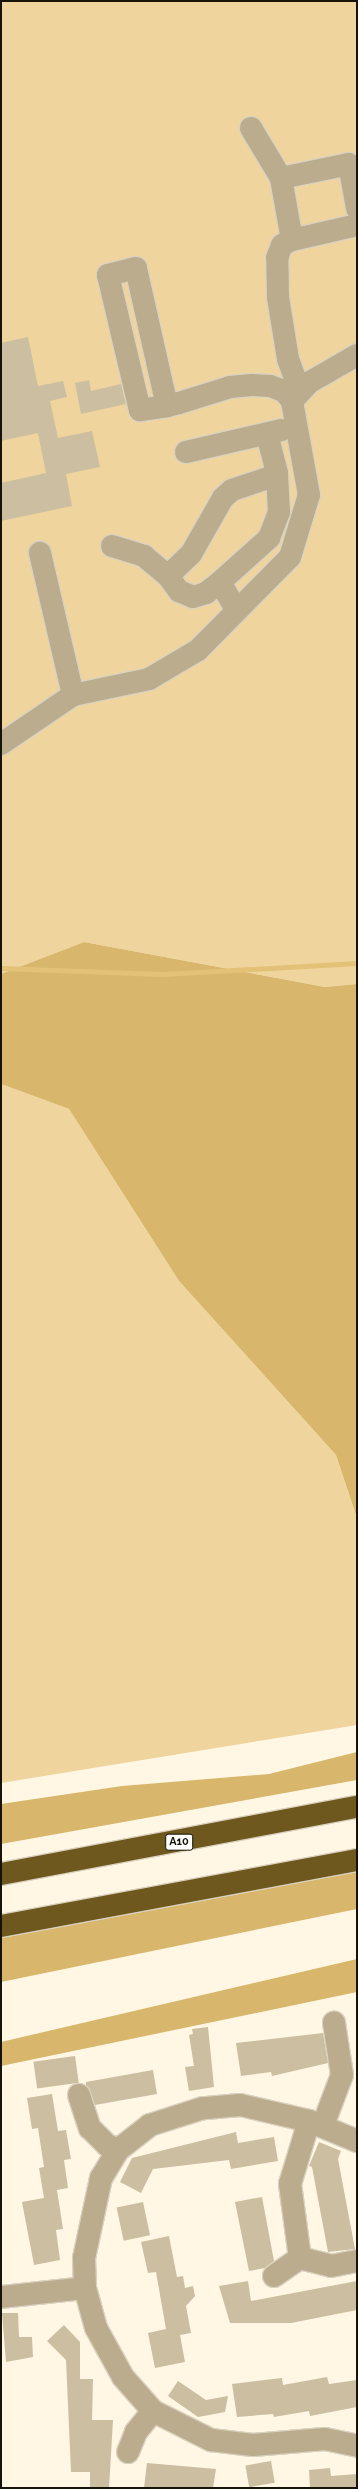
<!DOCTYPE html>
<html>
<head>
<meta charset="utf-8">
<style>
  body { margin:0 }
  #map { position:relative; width:358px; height:2489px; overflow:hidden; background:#fff6e3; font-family:Raleway,sans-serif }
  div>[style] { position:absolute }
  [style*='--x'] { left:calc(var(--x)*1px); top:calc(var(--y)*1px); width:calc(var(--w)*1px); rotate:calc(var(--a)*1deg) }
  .green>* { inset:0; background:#efd59d }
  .forest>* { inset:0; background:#d8b76c }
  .stream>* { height:5px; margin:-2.5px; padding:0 2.5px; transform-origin:2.5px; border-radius:2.5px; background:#e3c277 }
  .building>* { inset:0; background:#ccbea0; transform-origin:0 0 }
  .roads { filter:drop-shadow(1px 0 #dad2c0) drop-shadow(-1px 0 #dad2c0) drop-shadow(0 1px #dad2c0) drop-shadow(0 -1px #dad2c0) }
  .minor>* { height:22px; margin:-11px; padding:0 11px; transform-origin:11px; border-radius:11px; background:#baac8d }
  .highway>* { height:22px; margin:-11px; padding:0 11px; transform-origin:11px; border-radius:11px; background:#6f581d }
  span { translate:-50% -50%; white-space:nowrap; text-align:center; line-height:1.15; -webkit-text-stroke:4px #fff; paint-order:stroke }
  .shield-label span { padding:1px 3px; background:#fff; border:1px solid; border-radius:3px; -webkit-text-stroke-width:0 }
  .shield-label { font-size:11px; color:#181308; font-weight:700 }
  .frame { position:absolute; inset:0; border:2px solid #181308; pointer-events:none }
</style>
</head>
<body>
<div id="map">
  <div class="green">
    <div style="clip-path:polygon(1px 1px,357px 1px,357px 984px,325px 987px,84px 942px,1px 974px)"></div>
    <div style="clip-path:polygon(1px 1084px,69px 1109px,179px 1281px,336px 1455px,357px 1518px,357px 1725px,1px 1783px)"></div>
  </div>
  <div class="forest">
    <div style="clip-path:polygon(84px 942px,325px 987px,357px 984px,357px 1518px,336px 1455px,179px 1281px,69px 1109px,1px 1084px,1px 974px)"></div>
    <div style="clip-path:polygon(357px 1752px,357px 1780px,1px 1844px,1px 1804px,122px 1786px,269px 1774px)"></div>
    <div style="clip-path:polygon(357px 1871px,357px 1909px,1px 1982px,1px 1938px)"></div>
    <div style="clip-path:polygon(357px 1959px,357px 1992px,1px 2066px,1px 2042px)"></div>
  </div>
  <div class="stream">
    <div style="--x:1;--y:968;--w:161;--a:2.1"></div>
    <div style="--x:162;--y:974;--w:195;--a:-3.2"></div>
  </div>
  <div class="building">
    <div style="clip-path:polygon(28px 337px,38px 386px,63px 381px,67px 397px,50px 401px,58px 438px,92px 431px,100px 467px,66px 474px,72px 506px,1px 521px,1px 483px,46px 473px,38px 433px,1px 441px,1px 343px)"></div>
    <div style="clip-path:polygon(89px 380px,91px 391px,121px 384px,126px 404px,81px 414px,75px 383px)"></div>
    <div style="clip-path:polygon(208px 2027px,214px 2087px,189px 2091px,185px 2067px,194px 2066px,189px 2035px,193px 2034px,192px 2029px)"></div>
    <div style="clip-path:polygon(323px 2033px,328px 2063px,272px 2076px,271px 2072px,241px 2076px,236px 2043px)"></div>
    <div style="left:75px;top:2056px;width:27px;height:42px;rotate:82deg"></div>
    <div style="clip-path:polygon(153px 2070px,157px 2094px,95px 2105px,86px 2085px,86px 2082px)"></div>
    <div style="clip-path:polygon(52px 2094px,58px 2131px,66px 2130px,71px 2159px,64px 2160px,68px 2188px,57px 2190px,63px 2229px,56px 2230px,60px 2260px,34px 2265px,22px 2202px,44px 2198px,39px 2168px,44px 2167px,38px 2128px,32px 2129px,27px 2098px)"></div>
    <div style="clip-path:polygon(236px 2132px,238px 2143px,274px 2137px,278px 2161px,231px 2169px,229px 2160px,153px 2169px,141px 2193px,120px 2182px,132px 2158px)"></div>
    <div style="clip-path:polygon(319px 2142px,341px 2151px,338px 2159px,355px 2249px,328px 2252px,312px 2167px,309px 2166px)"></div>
    <div style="clip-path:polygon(262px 2197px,274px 2261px,265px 2268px,249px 2271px,235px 2202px)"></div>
    <div style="left:143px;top:2202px;width:34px;height:27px;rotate:78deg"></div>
    <div style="clip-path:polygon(169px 2236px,177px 2277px,183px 2276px,185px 2288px,193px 2286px,195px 2296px,186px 2306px,191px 2333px,180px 2335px,185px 2362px,155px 2368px,148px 2333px,166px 2329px,156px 2272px,148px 2273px,141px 2242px)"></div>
    <div style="clip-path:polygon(248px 2281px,251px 2301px,357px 2281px,357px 2310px,291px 2323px,230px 2323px,219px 2286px)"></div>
    <div style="clip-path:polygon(2px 2313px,18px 2313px,19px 2337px,32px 2337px,33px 2357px,6px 2362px)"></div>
    <div style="clip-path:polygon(64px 2325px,80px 2342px,80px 2379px,93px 2379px,92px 2420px,113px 2420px,109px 2488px,90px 2488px,90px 2472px,71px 2472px,66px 2360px,47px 2341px)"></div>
    <div style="clip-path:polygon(327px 2377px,329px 2384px,357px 2380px,357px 2407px,310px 2416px,309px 2411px,274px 2417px,273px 2414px,237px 2417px,232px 2384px,282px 2378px,283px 2385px)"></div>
    <div style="clip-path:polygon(178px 2381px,206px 2400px,228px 2396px,225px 2412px,198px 2417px,168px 2396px)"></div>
    <div style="left:271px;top:2461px;width:22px;height:26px;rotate:80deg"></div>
    <div style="clip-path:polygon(147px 2463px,216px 2469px,213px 2488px,144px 2488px)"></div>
    <div style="clip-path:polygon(330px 2468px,331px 2476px,357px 2474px,357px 2488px,310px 2488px,309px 2470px)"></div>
  </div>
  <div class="roads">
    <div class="minor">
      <div style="--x:251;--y:128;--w:58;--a:59"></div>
      <div style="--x:292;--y:240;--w:63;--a:-100.1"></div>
      <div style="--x:281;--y:178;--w:69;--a:-11.6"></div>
      <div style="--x:349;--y:164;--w:45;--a:79.7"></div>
      <div style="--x:300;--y:392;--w:35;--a:-110"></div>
      <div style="--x:288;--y:359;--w:63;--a:-99.2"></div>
      <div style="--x:278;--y:297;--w:39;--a:-91"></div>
      <div style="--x:277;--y:258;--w:14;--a:-69"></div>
      <div style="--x:282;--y:245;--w:11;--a:-27"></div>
      <div style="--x:292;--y:240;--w:67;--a:-13"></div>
      <div style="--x:167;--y:406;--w:141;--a:-102.7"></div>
      <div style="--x:136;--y:268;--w:29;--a:166"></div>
      <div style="--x:108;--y:275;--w:139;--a:76.7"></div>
      <div style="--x:140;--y:410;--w:27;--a:-8"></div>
      <div style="--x:167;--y:406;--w:12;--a:-14"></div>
      <div style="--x:179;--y:403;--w:53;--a:-17.4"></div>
      <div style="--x:230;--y:387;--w:22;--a:-5"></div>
      <div style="--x:252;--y:385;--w:18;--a:3"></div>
      <div style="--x:270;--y:386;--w:15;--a:20"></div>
      <div style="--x:284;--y:391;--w:13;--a:51"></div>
      <div style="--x:186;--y:452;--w:98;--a:-13"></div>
      <div style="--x:112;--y:546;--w:34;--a:17"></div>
      <div style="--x:144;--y:556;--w:31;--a:40"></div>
      <div style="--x:168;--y:576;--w:19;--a:54"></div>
      <div style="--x:179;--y:591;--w:15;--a:23"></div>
      <div style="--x:193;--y:597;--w:14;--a:-17"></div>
      <div style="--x:206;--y:593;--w:18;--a:-38"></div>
      <div style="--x:168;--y:576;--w:32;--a:-44"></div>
      <div style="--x:191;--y:554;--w:64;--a:-60.3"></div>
      <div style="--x:223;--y:498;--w:12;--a:-42"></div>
      <div style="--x:232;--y:490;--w:47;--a:-18.4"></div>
      <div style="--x:236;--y:609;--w:31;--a:-121"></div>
      <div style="--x:220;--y:582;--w:66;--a:-41.9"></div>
      <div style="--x:269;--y:538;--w:28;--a:-69"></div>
      <div style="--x:279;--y:512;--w:39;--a:-93"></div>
      <div style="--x:277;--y:473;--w:40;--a:-104.4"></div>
      <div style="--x:73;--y:695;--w:78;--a:-11.9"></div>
      <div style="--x:149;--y:679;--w:57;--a:-30.6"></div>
      <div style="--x:198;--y:650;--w:131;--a:-45.3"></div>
      <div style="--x:290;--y:557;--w:65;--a:-73"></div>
      <div style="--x:309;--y:495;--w:96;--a:-100.3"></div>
      <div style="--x:292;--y:401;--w:26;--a:-47"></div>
      <div style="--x:310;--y:382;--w:54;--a:-29.9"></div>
      <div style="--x:1;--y:744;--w:87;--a:-34.2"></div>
      <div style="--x:73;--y:695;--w:146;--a:-103.1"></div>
      <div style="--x:79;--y:2095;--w:35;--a:72"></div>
      <div style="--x:90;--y:2128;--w:24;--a:45"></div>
      <div style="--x:107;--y:2145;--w:12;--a:24"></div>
      <div style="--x:323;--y:2125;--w:53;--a:-69.2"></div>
      <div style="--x:342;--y:2075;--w:53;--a:-98.7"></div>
      <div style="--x:357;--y:2141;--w:52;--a:-157.4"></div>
      <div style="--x:309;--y:2121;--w:71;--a:-166.9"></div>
      <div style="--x:240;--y:2105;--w:37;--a:175"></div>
      <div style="--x:203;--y:2108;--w:56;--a:162.2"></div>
      <div style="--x:150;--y:2125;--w:41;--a:142"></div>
      <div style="--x:118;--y:2150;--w:33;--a:121"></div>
      <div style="--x:101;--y:2178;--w:82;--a:102"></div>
      <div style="--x:84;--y:2258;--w:30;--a:88"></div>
      <div style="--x:85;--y:2288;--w:41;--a:74.6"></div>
      <div style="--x:96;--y:2328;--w:56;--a:61.1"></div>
      <div style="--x:123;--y:2377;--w:45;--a:48.6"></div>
      <div style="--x:153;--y:2411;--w:65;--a:26.6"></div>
      <div style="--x:211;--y:2440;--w:42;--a:6.8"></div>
      <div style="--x:253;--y:2445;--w:72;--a:-4.8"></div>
      <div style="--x:325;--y:2439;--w:33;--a:12"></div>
      <div style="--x:300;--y:2258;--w:75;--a:-97.7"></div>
      <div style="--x:290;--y:2184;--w:66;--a:-73.2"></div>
      <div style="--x:274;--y:2276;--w:32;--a:-35"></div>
      <div style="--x:300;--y:2258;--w:32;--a:14"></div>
      <div style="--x:331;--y:2266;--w:26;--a:-11"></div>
      <div style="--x:1;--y:2297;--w:84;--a:-6.1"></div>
      <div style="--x:128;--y:2452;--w:22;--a:-68"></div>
      <div style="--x:136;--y:2432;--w:27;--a:-51"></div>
    </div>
    <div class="highway">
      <div style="--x:1;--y:1874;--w:362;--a:-10.7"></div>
      <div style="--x:1;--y:1926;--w:362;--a:-10.5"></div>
    </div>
  </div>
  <div class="shield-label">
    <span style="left:179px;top:1842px">A10</span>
  </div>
  <div class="frame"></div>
</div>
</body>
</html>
